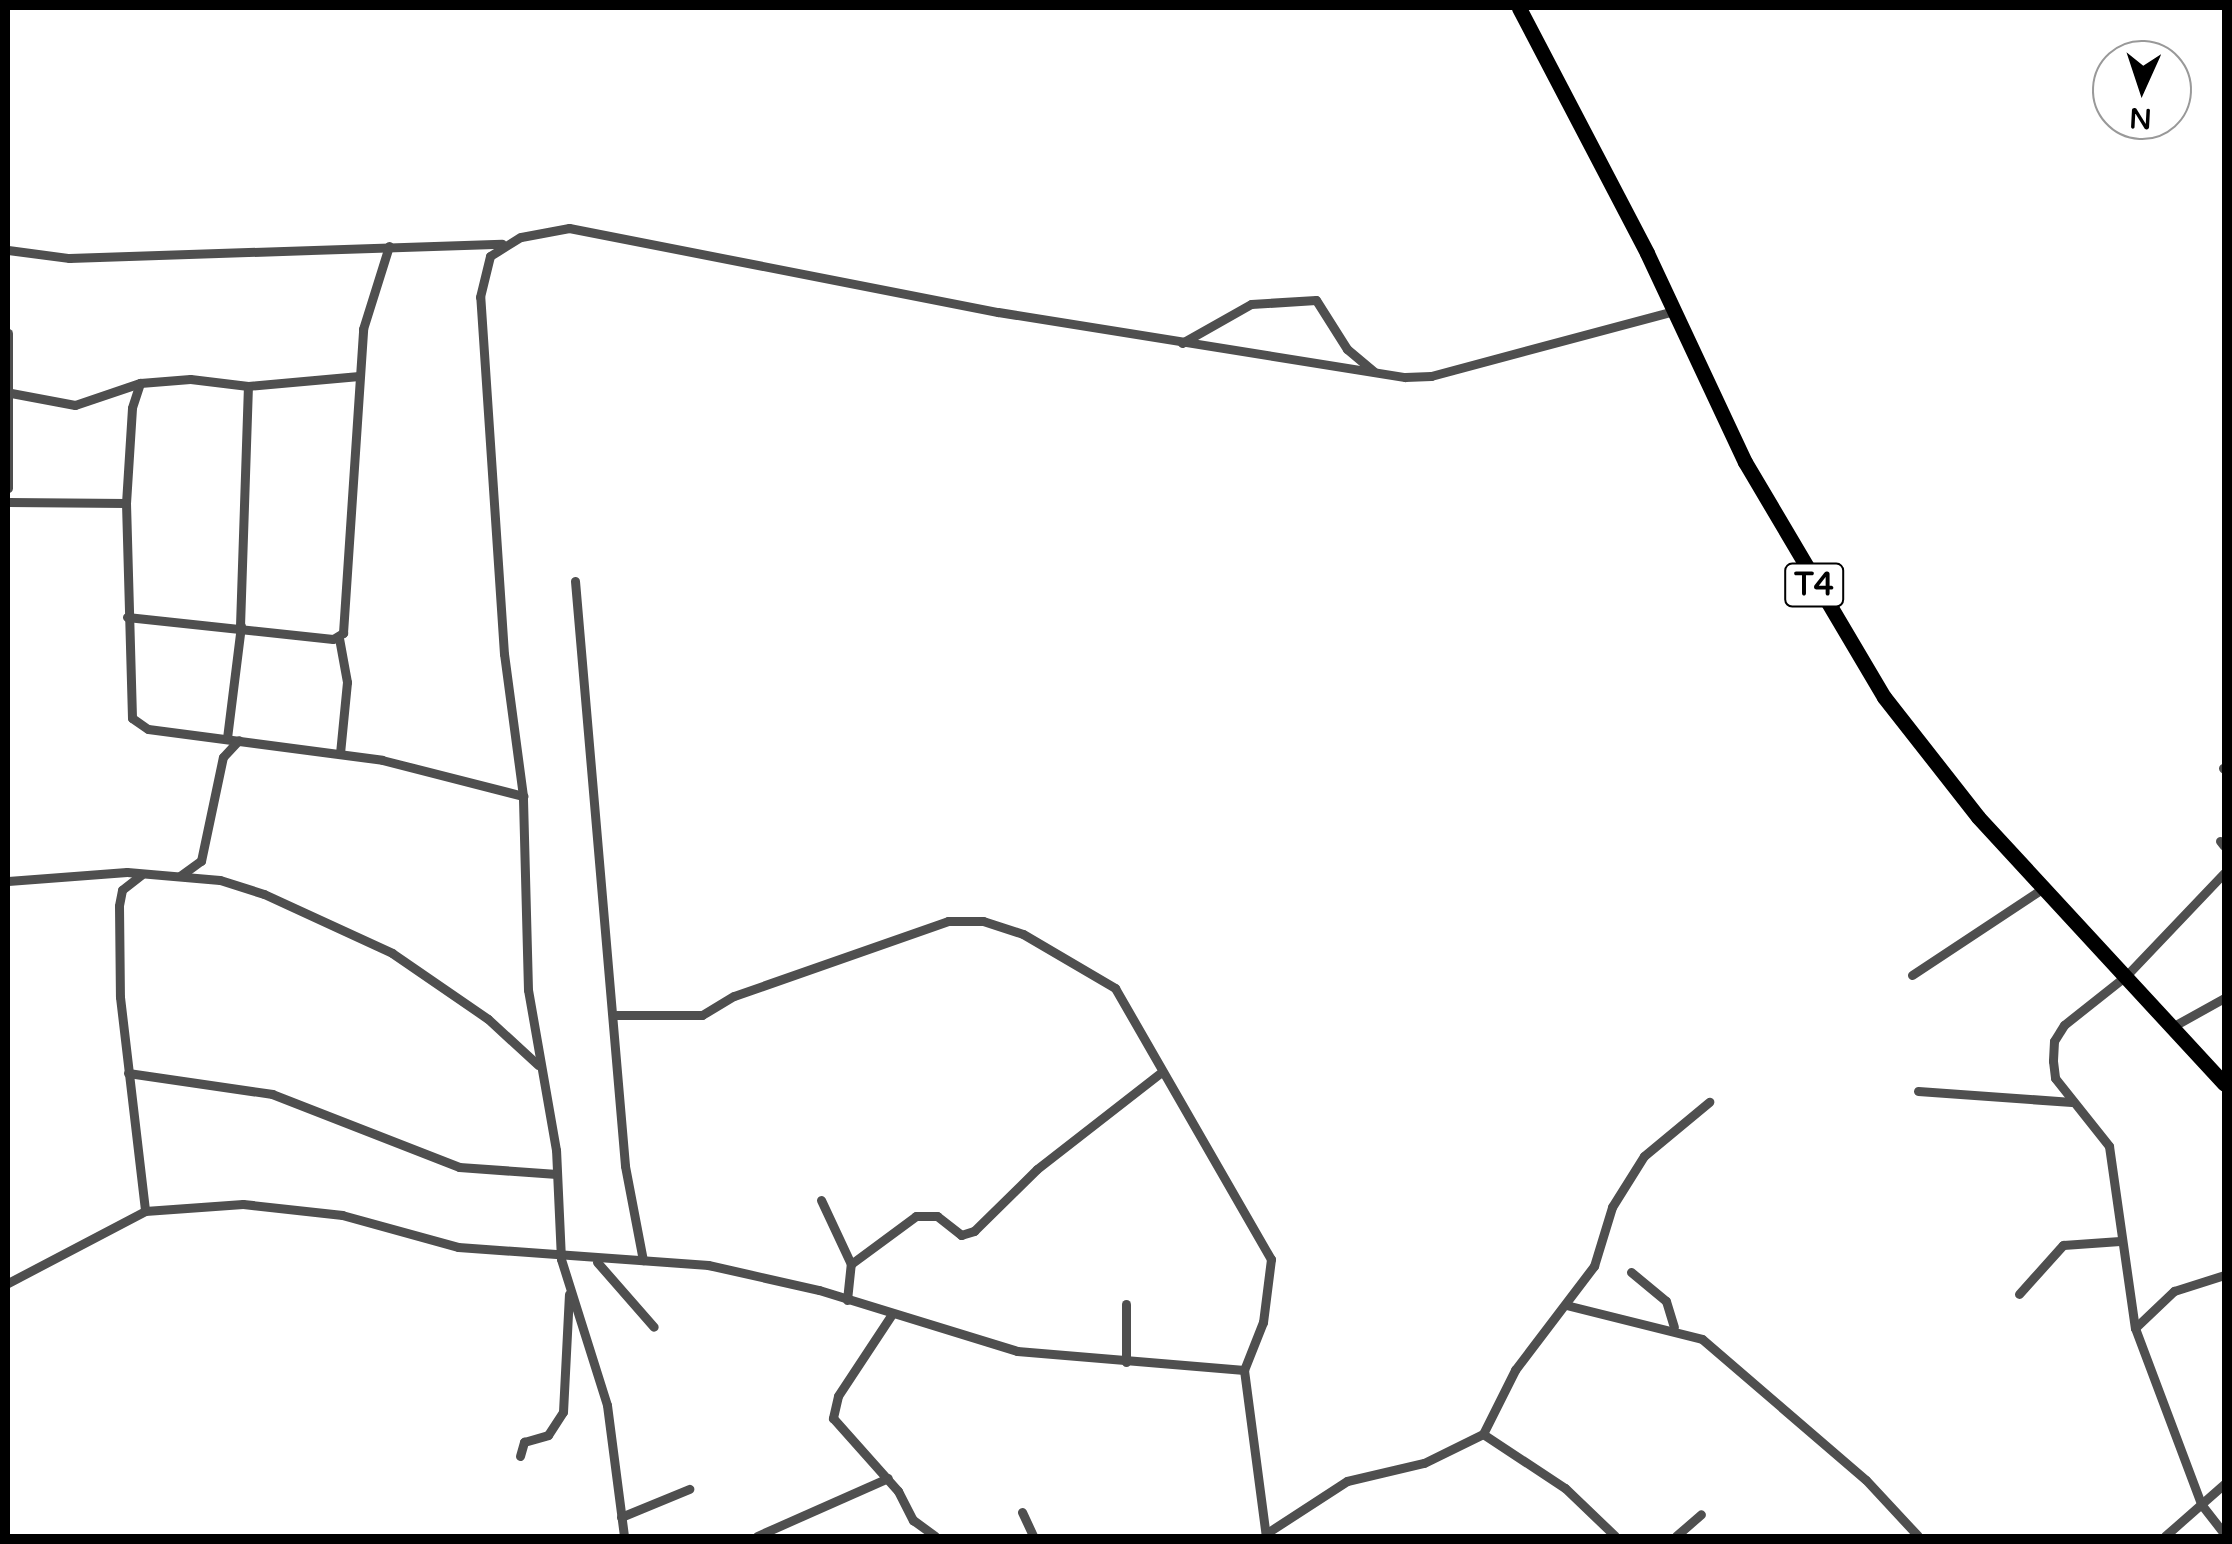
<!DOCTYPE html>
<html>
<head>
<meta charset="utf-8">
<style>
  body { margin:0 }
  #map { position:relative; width:2232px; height:1544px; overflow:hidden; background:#fff; font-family:"Varela Round",sans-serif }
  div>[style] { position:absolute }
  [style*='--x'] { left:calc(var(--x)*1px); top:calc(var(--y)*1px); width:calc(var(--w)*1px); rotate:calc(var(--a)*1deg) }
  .street>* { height:9px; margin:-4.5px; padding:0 4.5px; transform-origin:4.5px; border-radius:4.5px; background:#4f4f4f }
  .highway>* { height:15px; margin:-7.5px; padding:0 7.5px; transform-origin:7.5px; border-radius:7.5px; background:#000 }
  span { translate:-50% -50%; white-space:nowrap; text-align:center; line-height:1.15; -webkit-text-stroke:8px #fff; paint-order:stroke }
  .shield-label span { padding:2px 8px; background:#fff; border:2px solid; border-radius:8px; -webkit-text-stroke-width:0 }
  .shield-label { font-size:32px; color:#000; font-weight:700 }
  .frame { position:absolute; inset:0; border:10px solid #000; pointer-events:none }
  .north { position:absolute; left:2092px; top:40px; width:100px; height:100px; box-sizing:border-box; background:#fff; border:2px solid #999; border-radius:50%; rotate:183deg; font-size:28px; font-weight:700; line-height:40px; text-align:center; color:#000 }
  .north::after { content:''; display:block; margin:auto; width:35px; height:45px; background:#000; clip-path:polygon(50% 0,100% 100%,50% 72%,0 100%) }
</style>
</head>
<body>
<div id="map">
  <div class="street">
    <div style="--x:8;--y:250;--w:62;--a:7.5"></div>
    <div style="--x:69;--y:258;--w:433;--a:-1.9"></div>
    <div style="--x:8;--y:333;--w:155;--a:90"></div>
    <div style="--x:1182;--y:343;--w:79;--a:-29.5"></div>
    <div style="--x:1251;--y:304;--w:65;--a:-3.5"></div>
    <div style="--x:1316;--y:300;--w:58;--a:57.7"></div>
    <div style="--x:1347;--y:349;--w:35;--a:40"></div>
    <div style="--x:359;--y:376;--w:111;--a:174.9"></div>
    <div style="--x:248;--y:386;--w:58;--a:-173.1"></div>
    <div style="--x:190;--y:379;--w:50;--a:175.4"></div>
    <div style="--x:140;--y:383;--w:26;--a:108"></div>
    <div style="--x:132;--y:408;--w:95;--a:93.6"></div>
    <div style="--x:126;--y:503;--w:215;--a:88.4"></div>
    <div style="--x:132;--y:718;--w:19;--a:35"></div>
    <div style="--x:148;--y:729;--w:236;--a:7.5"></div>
    <div style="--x:382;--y:760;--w:146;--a:14.3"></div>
    <div style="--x:11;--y:393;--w:65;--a:10.6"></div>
    <div style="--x:75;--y:405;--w:69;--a:-18.7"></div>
    <div style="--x:8;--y:502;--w:118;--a:0.5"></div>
    <div style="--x:575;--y:581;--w:587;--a:85.11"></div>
    <div style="--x:625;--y:1166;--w:96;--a:79.2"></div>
    <div style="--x:127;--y:617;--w:207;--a:6.1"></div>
    <div style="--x:333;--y:639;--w:12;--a:-31"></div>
    <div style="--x:343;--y:633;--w:305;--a:-86.2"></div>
    <div style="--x:363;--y:329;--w:87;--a:-72.6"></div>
    <div style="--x:240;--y:626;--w:240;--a:-88.1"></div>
    <div style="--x:339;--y:638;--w:45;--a:79.7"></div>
    <div style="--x:347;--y:682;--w:72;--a:95.6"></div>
    <div style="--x:227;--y:738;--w:113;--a:-82.9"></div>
    <div style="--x:2223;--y:768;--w:1;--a:45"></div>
    <div style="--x:2220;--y:841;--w:6;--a:51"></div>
    <div style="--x:2224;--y:873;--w:141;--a:133.6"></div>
    <div style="--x:2127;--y:975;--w:80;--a:141.6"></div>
    <div style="--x:2064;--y:1025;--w:19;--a:122"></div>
    <div style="--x:2054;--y:1041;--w:20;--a:93"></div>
    <div style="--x:2053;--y:1061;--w:17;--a:83"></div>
    <div style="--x:2055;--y:1078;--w:87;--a:51.5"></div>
    <div style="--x:2109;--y:1146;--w:184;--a:81.9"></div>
    <div style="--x:2135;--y:1328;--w:188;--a:69.4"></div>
    <div style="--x:2201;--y:1504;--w:37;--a:52"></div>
    <div style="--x:141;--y:875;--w:24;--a:142"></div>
    <div style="--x:122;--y:890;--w:16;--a:101"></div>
    <div style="--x:119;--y:906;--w:91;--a:89.4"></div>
    <div style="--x:120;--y:997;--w:215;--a:83.3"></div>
    <div style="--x:180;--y:876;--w:26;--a:-36"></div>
    <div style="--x:201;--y:861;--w:106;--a:-78.1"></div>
    <div style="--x:223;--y:757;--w:23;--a:-47"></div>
    <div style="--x:8;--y:881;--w:119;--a:-4.3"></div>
    <div style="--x:127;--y:872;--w:93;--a:4.9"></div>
    <div style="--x:220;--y:880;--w:46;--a:17.7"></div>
    <div style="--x:264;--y:894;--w:141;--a:24.7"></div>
    <div style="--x:392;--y:953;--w:116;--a:34.5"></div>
    <div style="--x:488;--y:1019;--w:68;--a:42.6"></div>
    <div style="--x:1912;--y:975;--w:156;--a:-33.5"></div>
    <div style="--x:617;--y:1015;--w:85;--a:0"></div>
    <div style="--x:702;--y:1015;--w:37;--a:-31"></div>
    <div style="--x:734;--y:996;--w:227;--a:-19.3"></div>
    <div style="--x:948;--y:921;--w:35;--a:0"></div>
    <div style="--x:983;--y:921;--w:42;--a:18"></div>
    <div style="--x:1023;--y:934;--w:107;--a:30.4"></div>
    <div style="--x:1115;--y:988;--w:313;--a:60.1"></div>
    <div style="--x:1271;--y:1259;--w:64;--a:97.2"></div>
    <div style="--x:1263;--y:1322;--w:52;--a:111.6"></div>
    <div style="--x:1244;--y:1370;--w:167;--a:82.5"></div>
    <div style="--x:2172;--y:1027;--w:60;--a:-29.1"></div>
    <div style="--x:128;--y:1073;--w:146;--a:8.3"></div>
    <div style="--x:272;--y:1094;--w:201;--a:21.3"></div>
    <div style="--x:459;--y:1167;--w:98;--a:4.1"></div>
    <div style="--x:1918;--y:1091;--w:154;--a:4.1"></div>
    <div style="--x:821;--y:1200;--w:71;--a:64.9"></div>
    <div style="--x:597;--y:1262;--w:86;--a:48.8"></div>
    <div style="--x:1631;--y:1272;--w:45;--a:39.6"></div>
    <div style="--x:1666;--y:1301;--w:27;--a:73"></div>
    <div style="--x:8;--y:1283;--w:155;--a:-27.7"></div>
    <div style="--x:145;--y:1211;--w:98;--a:-4.1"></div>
    <div style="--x:243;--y:1204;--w:100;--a:6.3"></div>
    <div style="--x:342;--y:1215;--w:120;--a:15.4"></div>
    <div style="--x:458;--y:1247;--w:251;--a:4.1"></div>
    <div style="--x:708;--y:1265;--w:114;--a:12.7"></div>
    <div style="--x:819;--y:1290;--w:207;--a:17.1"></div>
    <div style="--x:1017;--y:1351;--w:228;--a:4.8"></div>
    <div style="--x:2019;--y:1294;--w:66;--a:-48.1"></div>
    <div style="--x:2063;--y:1245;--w:57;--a:-4"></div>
    <div style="--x:847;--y:1300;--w:36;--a:-84"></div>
    <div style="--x:851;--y:1264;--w:81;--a:-36.4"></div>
    <div style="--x:916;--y:1216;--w:21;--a:0"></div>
    <div style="--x:937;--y:1216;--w:31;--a:38"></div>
    <div style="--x:961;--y:1235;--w:14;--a:-17"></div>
    <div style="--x:974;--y:1231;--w:88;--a:-44.5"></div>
    <div style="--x:1037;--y:1169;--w:155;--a:-37.9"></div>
    <div style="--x:1126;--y:1304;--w:58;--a:90"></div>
    <div style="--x:1566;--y:1305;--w:140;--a:14"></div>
    <div style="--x:1702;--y:1339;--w:216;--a:40.7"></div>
    <div style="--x:1866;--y:1480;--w:76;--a:47.1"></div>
    <div style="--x:892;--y:1314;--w:98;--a:123.4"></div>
    <div style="--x:838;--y:1396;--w:23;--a:103"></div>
    <div style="--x:833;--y:1418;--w:98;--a:48.3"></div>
    <div style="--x:898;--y:1491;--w:33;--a:63"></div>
    <div style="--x:913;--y:1520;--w:27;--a:36"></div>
    <div style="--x:2135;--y:1328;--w:54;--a:-43.5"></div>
    <div style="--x:2174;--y:1291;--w:52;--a:-17.7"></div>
    <div style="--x:1483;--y:1434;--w:98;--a:33.4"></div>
    <div style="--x:1565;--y:1488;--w:69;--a:43.8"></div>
    <div style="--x:520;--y:1456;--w:15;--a:-74"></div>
    <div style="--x:524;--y:1442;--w:25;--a:-16"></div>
    <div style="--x:548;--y:1435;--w:27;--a:-57"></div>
    <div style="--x:563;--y:1412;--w:118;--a:-87.1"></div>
    <div style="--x:1022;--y:1512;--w:26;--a:65"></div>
    <div style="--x:621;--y:1517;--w:74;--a:-22.4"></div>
    <div style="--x:1270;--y:1531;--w:92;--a:-33"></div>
    <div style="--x:1347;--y:1481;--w:79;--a:-13.2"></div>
    <div style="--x:1424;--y:1463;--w:66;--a:-26.2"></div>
    <div style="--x:1483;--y:1434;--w:72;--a:-63.4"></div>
    <div style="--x:1515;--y:1370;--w:131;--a:-52.8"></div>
    <div style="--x:1594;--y:1266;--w:62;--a:-73"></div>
    <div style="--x:1612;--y:1207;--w:60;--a:-57.9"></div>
    <div style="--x:1644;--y:1156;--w:85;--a:-39.7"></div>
    <div style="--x:624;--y:1536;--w:132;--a:-97.4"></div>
    <div style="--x:607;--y:1405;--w:153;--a:-107.5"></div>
    <div style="--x:561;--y:1259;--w:109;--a:-92.6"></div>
    <div style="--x:556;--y:1150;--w:162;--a:-99.9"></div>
    <div style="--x:528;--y:990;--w:194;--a:-91.5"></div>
    <div style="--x:523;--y:796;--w:143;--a:-97.6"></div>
    <div style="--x:504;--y:654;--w:358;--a:-93.8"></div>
    <div style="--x:480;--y:297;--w:42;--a:-76.3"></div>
    <div style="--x:490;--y:256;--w:36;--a:-32"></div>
    <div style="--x:521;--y:237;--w:49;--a:-10.6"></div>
    <div style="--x:569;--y:228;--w:437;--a:11.1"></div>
    <div style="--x:998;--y:312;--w:412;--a:9.1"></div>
    <div style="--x:1405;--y:377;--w:26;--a:-2"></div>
    <div style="--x:1431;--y:376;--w:251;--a:-15"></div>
    <div style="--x:757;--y:1536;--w:143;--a:-23.9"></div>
    <div style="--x:1676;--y:1536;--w:33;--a:-41"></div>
    <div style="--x:2165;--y:1536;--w:79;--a:-41.4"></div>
  </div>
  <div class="highway">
    <div style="--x:1519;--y:8;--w:276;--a:62.4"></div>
    <div style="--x:1647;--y:253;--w:231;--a:64.9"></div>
    <div style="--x:1745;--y:462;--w:273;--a:59.4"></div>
    <div style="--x:1884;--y:697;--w:152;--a:51.9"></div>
    <div style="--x:1978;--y:817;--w:363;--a:47.3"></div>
  </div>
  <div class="shield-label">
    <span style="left:1814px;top:585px">T4</span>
  </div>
  <div class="frame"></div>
  <div class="north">N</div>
</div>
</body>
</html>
